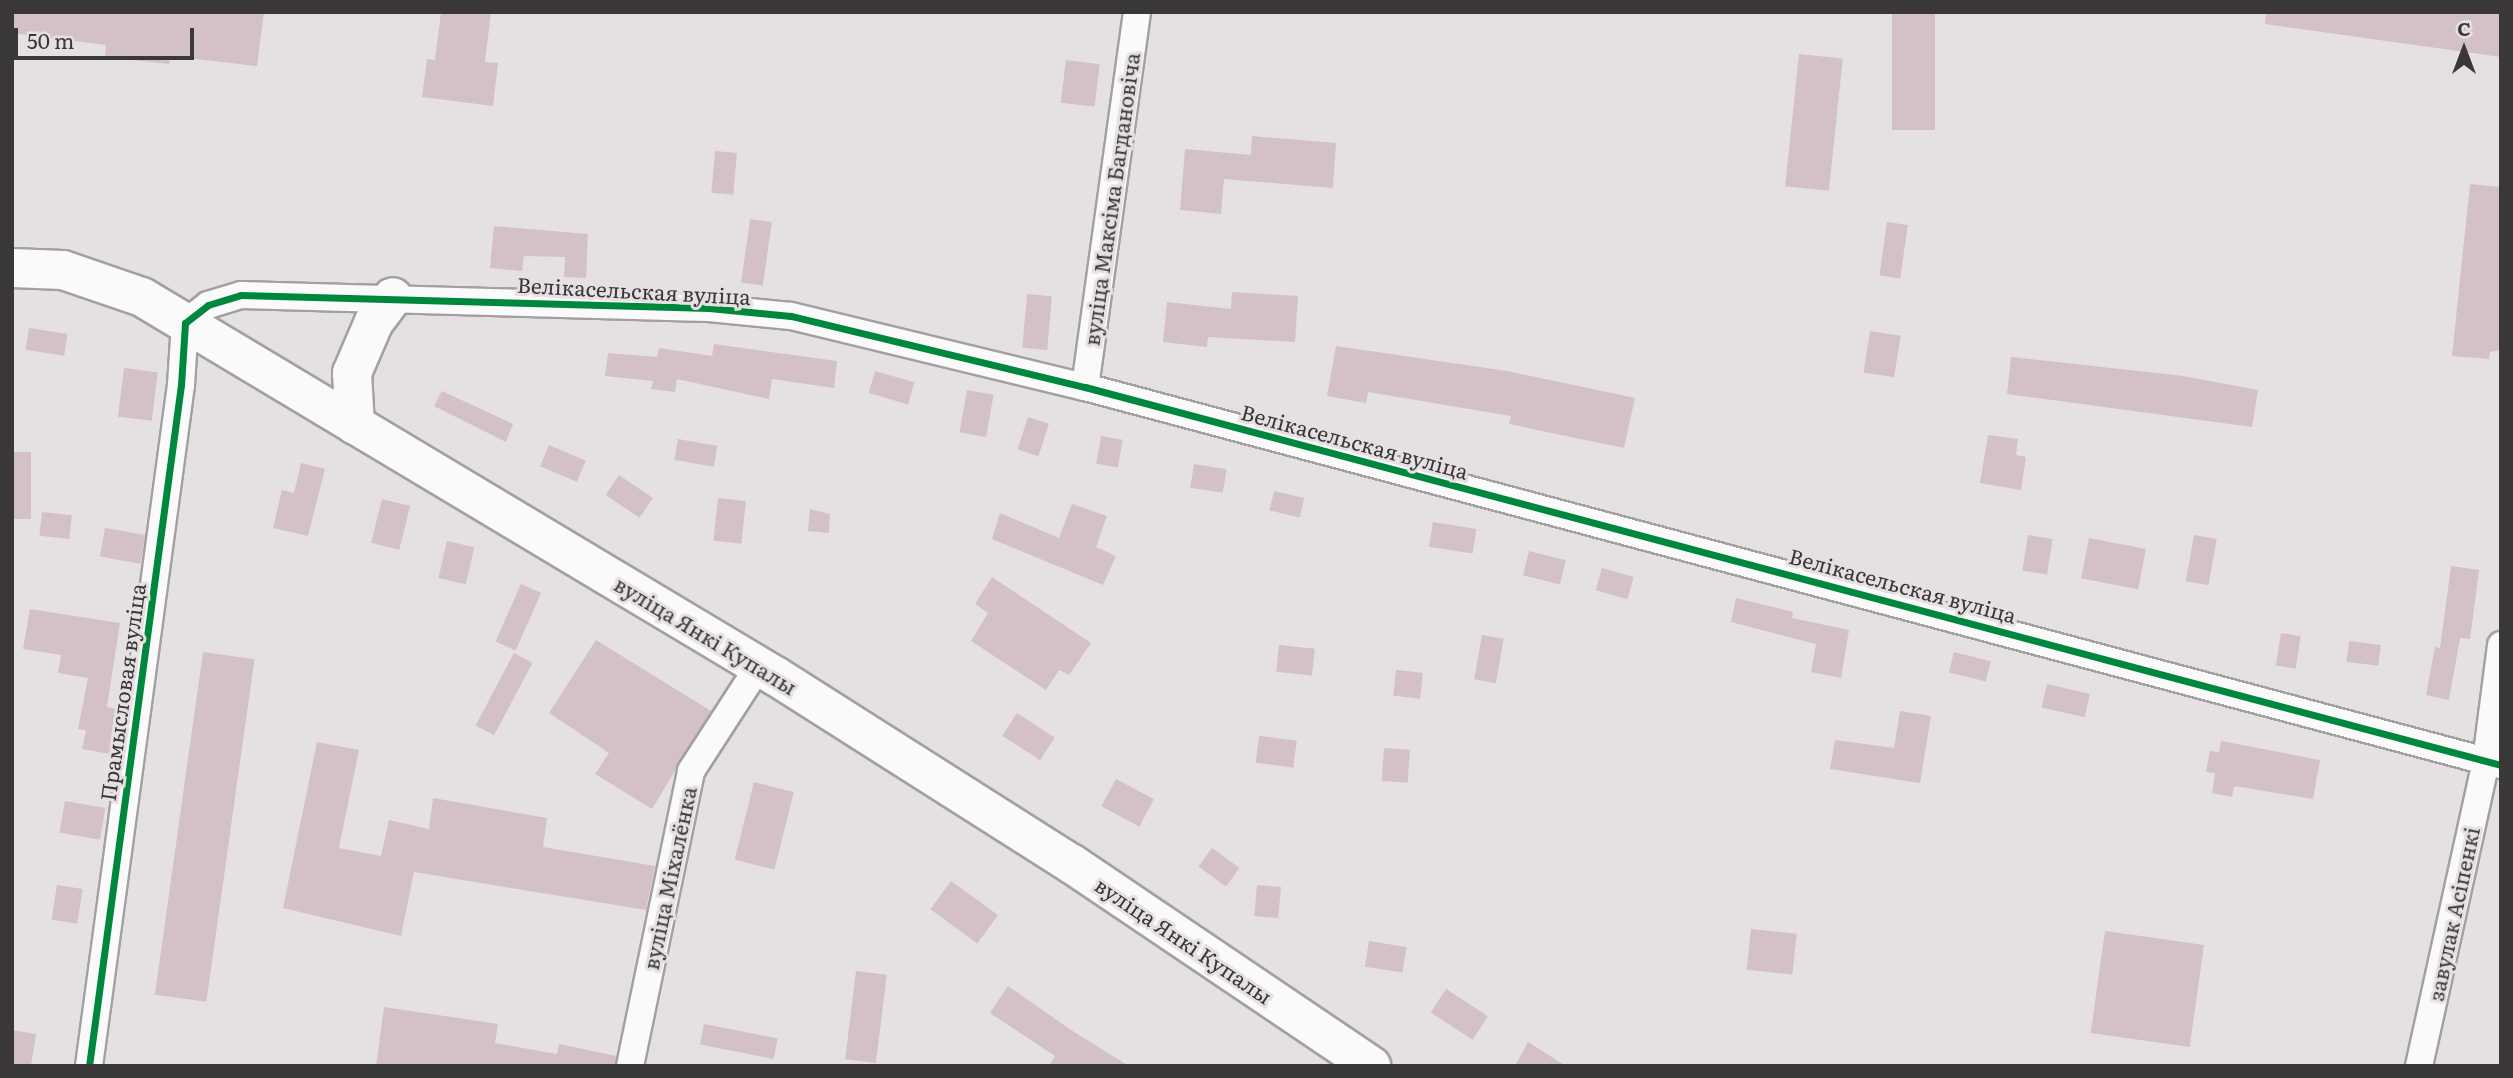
<!DOCTYPE html>
<html>
<head>
<meta charset="utf-8">
<style>
  body { margin:0 }
  #map { position:relative; width:2513px; height:1078px; overflow:hidden; background:#e5e1e3; font-family:Literata,serif }
  div>[style] { position:absolute }
  [style*='--x'] { left:calc(var(--x)*1px); top:calc(var(--y)*1px); width:calc(var(--w)*1px); rotate:calc(var(--a)*1deg) }
  .building>* { inset:0; background:#d3c1c5; transform-origin:0 0 }
  .roads { filter:drop-shadow(2px 0 #a2a0a1) drop-shadow(-2px 0 #a2a0a1) drop-shadow(0 2px #a2a0a1) drop-shadow(0 -2px #a2a0a1) }
  .street>* { height:26px; margin:-13px; padding:0 13px; transform-origin:13px; border-radius:13px; background:#fbfafb }
  .primary>* { height:38px; margin:-19px; padding:0 19px; transform-origin:19px; border-radius:19px; background:#fbfafb }
  .cycleway>* { height:7px; margin:-3.5px; padding:0 3.5px; transform-origin:3.5px; border-radius:3.5px; background:#00873e }
  span { translate:-50% -50%; white-space:nowrap; text-align:center; line-height:1.15; -webkit-text-stroke:6px #e6e0e3; paint-order:stroke }
  .street-label { font-size:21px; color:#393738 }
  .frame { position:absolute; inset:0; border:14px solid #393738; pointer-events:none }
  .north { position:absolute; left:2429px; top:14px; width:70px; height:70px; -webkit-text-stroke:5px #e6e0e3; paint-order:stroke; rotate:0deg; font-size:19px; font-weight:700; line-height:28px; text-align:center; color:#393738 }
  .north::after { content:''; display:block; margin:auto; width:24px; height:32px; background:#393738; clip-path:polygon(50% 0,100% 100%,50% 72%,0 100%) }
  .scale { position:absolute; left:14px; top:28px; width:180px; height:32px; box-sizing:border-box; border:4px solid #393738; border-top:0; padding-left:9px; font-size:21px; line-height:24px; white-space:nowrap; color:#393738; -webkit-text-stroke:5px #e6e0e3; paint-order:stroke }
</style>
</head>
<body>
<div id="map">
  <div class="building">
    <div style="clip-path:polygon(12px 12px,264px 12px,257px 66px,170px 56px,169px 64px,105px 57px,106px 45px,12px 33px)"></div>
    <div style="clip-path:polygon(441px 12px,491px 12px,485px 62px,498px 63px,493px 106px,422px 97px,427px 59px,435px 60px)"></div>
    <div style="left:1892px;top:12px;width:43px;height:118px"></div>
    <div style="clip-path:polygon(2266px 12px,2501px 12px,2501px 57px,2265px 24px)"></div>
    <div style="left:1799px;top:54px;width:44px;height:133px;rotate:6deg"></div>
    <div style="left:1066px;top:60px;width:34px;height:43px;rotate:7deg"></div>
    <div style="clip-path:polygon(1252px 136px,1336px 143px,1333px 188px,1224px 179px,1221px 214px,1180px 210px,1185px 149px,1251px 155px)"></div>
    <div style="left:715px;top:151px;width:22px;height:42px;rotate:5deg"></div>
    <div style="clip-path:polygon(2470px 184px,2501px 187px,2501px 350px,2490px 352px,2489px 359px,2452px 356px)"></div>
    <div style="left:750px;top:219px;width:22px;height:64px;rotate:8deg"></div>
    <div style="left:1887px;top:222px;width:21px;height:54px;rotate:8deg"></div>
    <div style="clip-path:polygon(494px 226px,588px 234px,586px 278px,564px 277px,565px 257px,524px 256px,522px 271px,490px 268px)"></div>
    <div style="clip-path:polygon(1232px 292px,1298px 296px,1295px 342px,1208px 337px,1207px 347px,1163px 342px,1167px 302px,1231px 309px)"></div>
    <div style="left:1027px;top:294px;width:25px;height:54px;rotate:5deg"></div>
    <div style="left:29px;top:328px;width:39px;height:22px;rotate:9deg"></div>
    <div style="left:1870px;top:331px;width:31px;height:42px;rotate:9deg"></div>
    <div style="clip-path:polygon(714px 344px,837px 361px,834px 388px,772px 379px,769px 399px,677px 379px,675px 392px,651px 389px,653px 381px,605px 376px,608px 353px,657px 357px,659px 348px,712px 356px)"></div>
    <div style="clip-path:polygon(1336px 346px,1507px 371px,1635px 398px,1624px 448px,1509px 424px,1511px 416px,1368px 392px,1366px 403px,1327px 396px)"></div>
    <div style="clip-path:polygon(2011px 357px,2183px 376px,2258px 390px,2252px 427px,2007px 394px)"></div>
    <div style="left:124px;top:368px;width:34px;height:49px;rotate:7deg"></div>
    <div style="left:875px;top:371px;width:41px;height:23px;rotate:16deg"></div>
    <div style="left:967px;top:390px;width:27px;height:43px;rotate:10deg"></div>
    <div style="clip-path:polygon(442px 391px,513px 424px,506px 442px,434px 406px)"></div>
    <div style="left:1028px;top:417px;width:22px;height:34px;rotate:18deg"></div>
    <div style="clip-path:polygon(1988px 435px,2018px 439px,2016px 455px,2026px 457px,2021px 490px,1980px 483px)"></div>
    <div style="left:1101px;top:436px;width:22px;height:28px;rotate:10deg"></div>
    <div style="left:678px;top:439px;width:40px;height:21px;rotate:10deg"></div>
    <div style="left:549px;top:445px;width:40px;height:23px;rotate:23deg"></div>
    <div style="left:12px;top:452px;width:19px;height:67px"></div>
    <div style="clip-path:polygon(301px 463px,325px 469px,308px 536px,273px 528px,282px 490px,294px 493px)"></div>
    <div style="left:1194px;top:464px;width:33px;height:24px;rotate:9deg"></div>
    <div style="left:619px;top:475px;width:41px;height:24px;rotate:34deg"></div>
    <div style="left:1274px;top:491px;width:31px;height:20px;rotate:13deg"></div>
    <div style="left:718px;top:498px;width:28px;height:43px;rotate:6deg"></div>
    <div style="left:382px;top:499px;width:29px;height:45px;rotate:14deg"></div>
    <div style="clip-path:polygon(1072px 504px,1107px 516px,1096px 547px,1116px 556px,1103px 585px,992px 539px,1000px 513px,1059px 538px)"></div>
    <div style="clip-path:polygon(810px 509px,830px 514px,829px 533px,808px 531px)"></div>
    <div style="left:42px;top:512px;width:30px;height:24px;rotate:6deg"></div>
    <div style="left:1433px;top:522px;width:44px;height:25px;rotate:9deg"></div>
    <div style="left:105px;top:528px;width:41px;height:29px;rotate:10deg"></div>
    <div style="left:2028px;top:535px;width:25px;height:36px;rotate:9deg"></div>
    <div style="left:2194px;top:535px;width:23px;height:47px;rotate:10deg"></div>
    <div style="left:2089px;top:538px;width:58px;height:41px;rotate:11deg"></div>
    <div style="left:447px;top:541px;width:28px;height:38px;rotate:13deg"></div>
    <div style="left:1529px;top:551px;width:38px;height:25px;rotate:14deg"></div>
    <div style="clip-path:polygon(2451px 566px,2479px 570px,2470px 639px,2460px 638px,2449px 700px,2426px 695px,2435px 647px,2440px 648px)"></div>
    <div style="left:1602px;top:568px;width:33px;height:23px;rotate:16deg"></div>
    <div style="clip-path:polygon(992px 577px,1091px 643px,1069px 675px,1059px 670px,1046px 690px,971px 641px,988px 613px,975px 604px)"></div>
    <div style="left:521px;top:584px;width:22px;height:63px;rotate:24deg"></div>
    <div style="clip-path:polygon(1736px 598px,1793px 612px,1792px 618px,1849px 630px,1841px 678px,1811px 672px,1816px 644px,1731px 622px)"></div>
    <div style="clip-path:polygon(30px 609px,120px 623px,107px 707px,117px 709px,110px 754px,82px 749px,86px 730px,78px 729px,88px 678px,58px 673px,61px 655px,23px 649px)"></div>
    <div style="left:2281px;top:633px;width:20px;height:33px;rotate:9deg"></div>
    <div style="left:1482px;top:635px;width:22px;height:45px;rotate:10deg"></div>
    <div style="clip-path:polygon(596px 640px,711px 711px,652px 809px,595px 774px,609px 753px,549px 713px)"></div>
    <div style="left:2349px;top:641px;width:32px;height:21px;rotate:7deg"></div>
    <div style="left:1279px;top:645px;width:36px;height:27px;rotate:6deg"></div>
    <div style="left:203px;top:652px;width:52px;height:346px;rotate:8deg"></div>
    <div style="left:1954px;top:652px;width:38px;height:21px;rotate:14deg"></div>
    <div style="left:514px;top:653px;width:21px;height:82px;rotate:28deg"></div>
    <div style="left:1396px;top:670px;width:27px;height:26px;rotate:6deg"></div>
    <div style="left:2047px;top:684px;width:44px;height:24px;rotate:13deg"></div>
    <div style="clip-path:polygon(1900px 711px,1931px 716px,1920px 783px,1830px 769px,1835px 740px,1894px 748px)"></div>
    <div style="left:1017px;top:713px;width:45px;height:27px;rotate:33deg"></div>
    <div style="left:1259px;top:736px;width:38px;height:27px;rotate:7deg"></div>
    <div style="clip-path:polygon(2221px 741px,2320px 760px,2313px 799px,2234px 786px,2232px 797px,2212px 793px,2215px 773px,2206px 772px,2210px 751px,2219px 752px)"></div>
    <div style="clip-path:polygon(317px 742px,359px 750px,339px 848px,381px 856px,389px 820px,429px 829px,433px 798px,547px 818px,543px 847px,655px 866px,646px 910px,414px 872px,401px 936px,283px 908px)"></div>
    <div style="left:1384px;top:748px;width:26px;height:33px;rotate:4deg"></div>
    <div style="left:1116px;top:779px;width:43px;height:31px;rotate:28deg"></div>
    <div style="left:754px;top:782px;width:41px;height:80px;rotate:14deg"></div>
    <div style="left:65px;top:801px;width:41px;height:32px;rotate:10deg"></div>
    <div style="left:1212px;top:848px;width:34px;height:23px;rotate:36deg"></div>
    <div style="left:951px;top:881px;width:58px;height:35px;rotate:36deg"></div>
    <div style="left:57px;top:885px;width:26px;height:35px;rotate:9deg"></div>
    <div style="left:1257px;top:885px;width:24px;height:31px;rotate:5deg"></div>
    <div style="left:1751px;top:929px;width:46px;height:41px;rotate:6deg"></div>
    <div style="left:2105px;top:931px;width:100px;height:103px;rotate:8deg"></div>
    <div style="left:1369px;top:941px;width:38px;height:26px;rotate:9deg"></div>
    <div style="left:856px;top:971px;width:31px;height:89px;rotate:7deg"></div>
    <div style="clip-path:polygon(1008px 986px,1071px 1030px,1129px 1066px,1049px 1066px,1055px 1056px,990px 1013px)"></div>
    <div style="left:1446px;top:989px;width:50px;height:28px;rotate:33deg"></div>
    <div style="clip-path:polygon(384px 1007px,498px 1024px,495px 1043px,557px 1054px,559px 1044px,616px 1056px,615px 1066px,376px 1066px)"></div>
    <div style="left:704px;top:1024px;width:75px;height:21px;rotate:11deg"></div>
    <div style="clip-path:polygon(12px 1030px,36px 1034px,31px 1066px,12px 1066px)"></div>
    <div style="clip-path:polygon(1528px 1042px,1566px 1066px,1515px 1066px)"></div>
  </div>
  <div class="roads">
    <div class="street">
      <div style="--x:1085;--y:387;--w:379;--a:-82.1"></div>
      <div style="--x:89;--y:1066;--w:687;--a:-82.31"></div>
      <div style="--x:181;--y:385;--w:62;--a:-86.3"></div>
      <div style="--x:185;--y:323;--w:29;--a:-38"></div>
      <div style="--x:208;--y:305;--w:34;--a:-17"></div>
      <div style="--x:241;--y:295;--w:468;--a:1.6"></div>
      <div style="--x:709;--y:308;--w:82;--a:5.6"></div>
      <div style="--x:791;--y:316;--w:302;--a:13.6"></div>
      <div style="--x:1085;--y:387;--w:1466;--a:14.95"></div>
      <div style="--x:630;--y:1066;--w:301;--a:-78.3"></div>
      <div style="--x:691;--y:771;--w:125;--a:-57.1"></div>
      <div style="--x:2419;--y:1066;--w:312;--a:-77.6"></div>
      <div style="--x:2486;--y:761;--w:117;--a:-82.6"></div>
    </div>
    <div class="primary">
      <div style="--x:12;--y:268;--w:51;--a:2.2"></div>
      <div style="--x:63;--y:270;--w:83;--a:18.9"></div>
      <div style="--x:142;--y:297;--w:740;--a:30.9"></div>
      <div style="--x:777;--y:677;--w:349;--a:32.4"></div>
      <div style="--x:1072;--y:864;--w:361;--a:34"></div>
      <div style="--x:355;--y:425;--w:52;--a:-93.3"></div>
      <div style="--x:352;--y:373;--w:56;--a:-66.7"></div>
      <div style="--x:374;--y:322;--w:31;--a:-53"></div>
    </div>
  </div>
  <div class="cycleway">
    <div style="--x:89;--y:1066;--w:687;--a:-82.31"></div>
    <div style="--x:181;--y:385;--w:62;--a:-86.3"></div>
    <div style="--x:185;--y:323;--w:29;--a:-38"></div>
    <div style="--x:208;--y:305;--w:34;--a:-17"></div>
    <div style="--x:241;--y:295;--w:468;--a:1.6"></div>
    <div style="--x:709;--y:308;--w:82;--a:5.6"></div>
    <div style="--x:791;--y:316;--w:302;--a:13.6"></div>
    <div style="--x:1085;--y:387;--w:1466;--a:14.95"></div>
  </div>
  <div class="street-label">
    <span style="left:1111px;top:199px;rotate:-82deg">вуліца Максіма Багдановіча</span>
    <span style="left:634px;top:290px;rotate:3deg">Велікасельская вуліца</span>
    <span style="left:1355px;top:441px;rotate:15deg">Велікасельская вуліца</span>
    <span style="left:1903px;top:585px;rotate:15deg">Велікасельская вуліца</span>
    <span style="left:706px;top:635px;rotate:31deg">вуліца Янкі Купалы</span>
    <span style="left:122px;top:692px;rotate:-82deg">Прамысловая вуліца</span>
    <span style="left:669px;top:878px;rotate:-78deg">вуліца Міхалёнка</span>
    <span style="left:2453px;top:914px;rotate:-78deg">завулак Асіпенкі</span>
    <span style="left:1184px;top:940px;rotate:34deg">вуліца Янкі Купалы</span>
  </div>
  <div class="frame"></div>
  <div class="north">С</div>
  <div class="scale">50 m</div>
</div>
</body>
</html>
